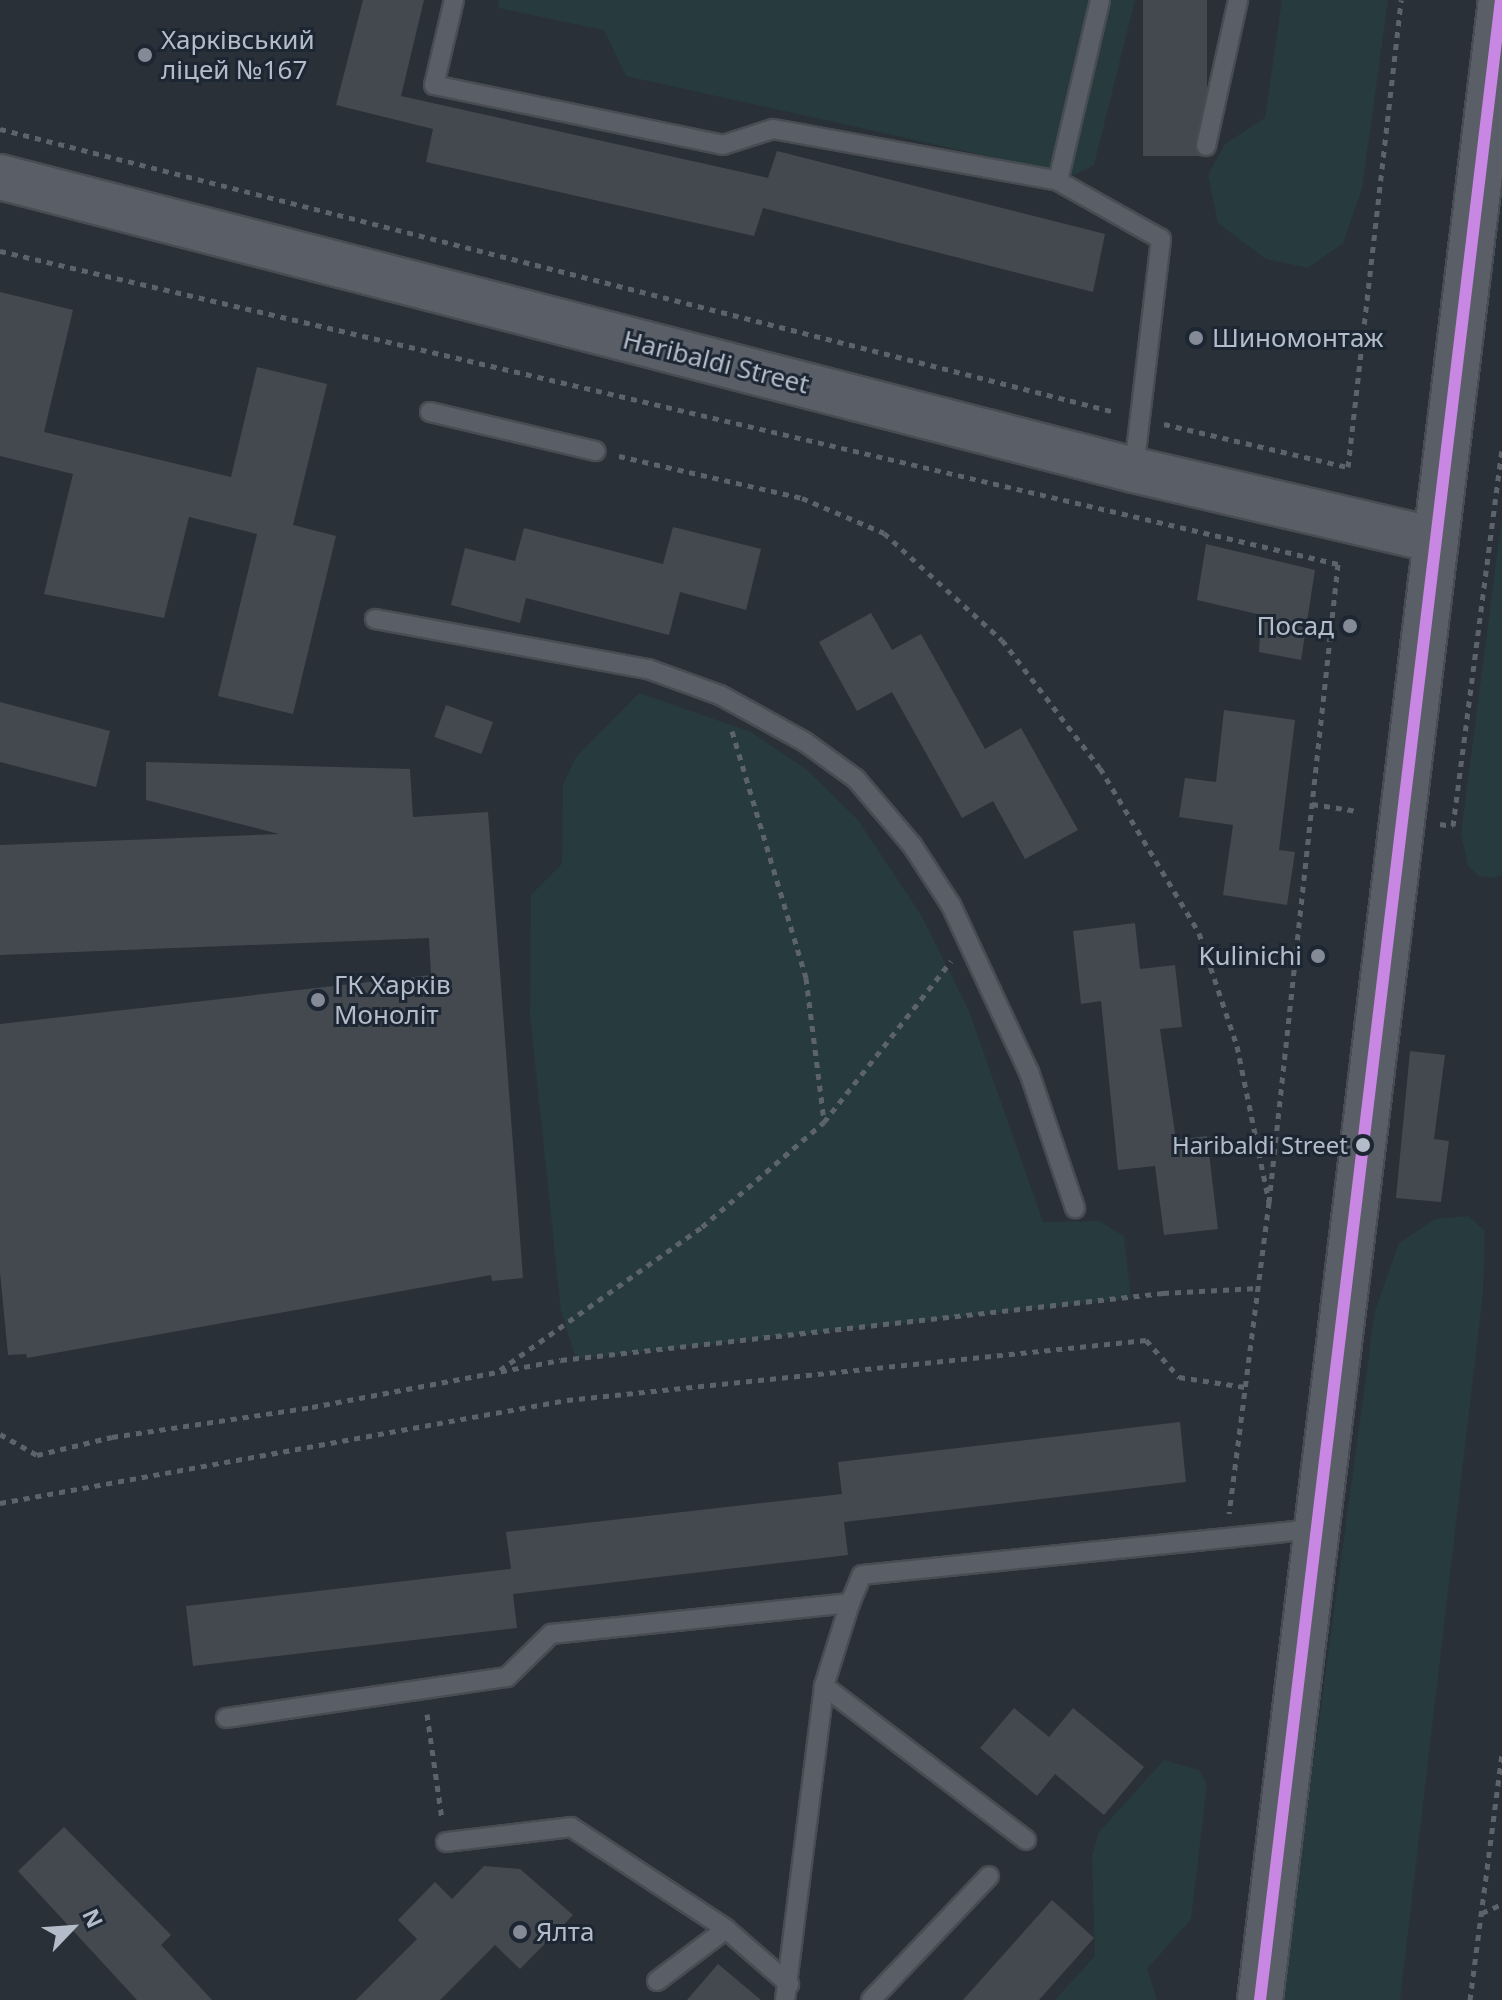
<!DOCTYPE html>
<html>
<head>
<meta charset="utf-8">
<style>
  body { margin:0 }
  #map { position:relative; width:1502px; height:2000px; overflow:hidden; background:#2a3038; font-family:"Noto Sans",sans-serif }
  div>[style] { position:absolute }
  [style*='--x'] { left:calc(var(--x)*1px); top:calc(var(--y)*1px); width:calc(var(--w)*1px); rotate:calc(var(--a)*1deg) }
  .green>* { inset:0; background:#273a3e }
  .building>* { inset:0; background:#444950; transform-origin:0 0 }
  .path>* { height:5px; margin-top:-2.5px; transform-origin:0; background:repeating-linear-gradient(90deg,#5d636a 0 6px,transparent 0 12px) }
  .roads { filter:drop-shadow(2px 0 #484c53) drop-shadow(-2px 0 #484c53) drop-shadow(0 2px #484c53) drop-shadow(0 -2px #484c53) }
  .service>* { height:18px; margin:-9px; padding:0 9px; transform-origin:9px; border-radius:9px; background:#5a5e66 }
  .tertiary>* { height:44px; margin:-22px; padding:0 22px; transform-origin:22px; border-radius:22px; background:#5a5e66 }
  .bus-1>* { height:12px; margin:-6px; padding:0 6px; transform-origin:6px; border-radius:6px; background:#c787e3 }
  .dots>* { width:22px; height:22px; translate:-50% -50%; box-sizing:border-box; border:4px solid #1d2633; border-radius:50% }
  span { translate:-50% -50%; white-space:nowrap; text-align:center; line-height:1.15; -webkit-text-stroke:6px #1d2633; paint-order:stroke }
  .bus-label { font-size:24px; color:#b4bcc9 }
  .right { translate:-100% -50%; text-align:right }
  .poi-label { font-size:26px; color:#b4bcc9 }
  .left { translate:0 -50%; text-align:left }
  .street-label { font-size:26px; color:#b4bcc9 }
  .north { position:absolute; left:32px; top:1888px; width:80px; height:80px; -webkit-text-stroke:6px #1d2633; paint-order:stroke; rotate:65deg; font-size:22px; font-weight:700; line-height:32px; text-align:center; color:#b4bcc9 }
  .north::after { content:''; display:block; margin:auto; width:28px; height:36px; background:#b4bcc9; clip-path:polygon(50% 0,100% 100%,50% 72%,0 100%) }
</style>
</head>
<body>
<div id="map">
  <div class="green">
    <div style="clip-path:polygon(498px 0,1135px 0,1094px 165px,1074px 175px,626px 76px,604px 30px,499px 8px)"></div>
    <div style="clip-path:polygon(1282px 0,1388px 0,1362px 188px,1343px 243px,1308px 268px,1266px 259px,1218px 223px,1208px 175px,1225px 144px,1265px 118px)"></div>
    <div style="clip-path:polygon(1502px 517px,1502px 875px,1493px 878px,1479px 876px,1468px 866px,1461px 834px)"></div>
    <div style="clip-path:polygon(639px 693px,751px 732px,807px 770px,858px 820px,921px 915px,969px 1011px,1043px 1222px,1099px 1221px,1124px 1236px,1131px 1298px,576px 1359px,561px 1311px,530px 1014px,531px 895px,562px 864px,563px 785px,576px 757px)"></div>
    <div style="clip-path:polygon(1468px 1216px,1485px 1231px,1483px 1292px,1400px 2000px,1281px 2000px,1375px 1311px,1399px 1243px,1435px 1219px)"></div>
    <div style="clip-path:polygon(1164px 1760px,1199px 1770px,1207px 1784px,1191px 1919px,1147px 1969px,1157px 2000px,1055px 2000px,1095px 1956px,1092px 1856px,1099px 1832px)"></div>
  </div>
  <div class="building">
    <div style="clip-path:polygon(363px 0,424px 0,401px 96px,768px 178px,777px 151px,1105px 234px,1093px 292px,763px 208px,754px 236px,426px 162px,433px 129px,336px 105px)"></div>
    <div style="left:1143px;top:0;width:64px;height:156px"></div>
    <div style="clip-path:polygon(0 292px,73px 310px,44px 432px,231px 477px,257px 367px,327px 384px,293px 525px,336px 536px,293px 714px,218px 696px,257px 534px,189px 517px,164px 618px,44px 594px,73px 474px,0 456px)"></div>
    <div style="clip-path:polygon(673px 527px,761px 549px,746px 610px,680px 592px,669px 635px,526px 598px,520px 623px,451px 605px,465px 548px,515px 561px,524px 528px,663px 564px)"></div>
    <div style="clip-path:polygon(1206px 544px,1315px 570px,1301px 660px,1259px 652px,1261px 615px,1197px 600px)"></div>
    <div style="clip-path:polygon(871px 613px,892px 650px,921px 634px,985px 749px,1021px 728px,1078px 830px,1025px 859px,993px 801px,962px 818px,892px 692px,857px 711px,819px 642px)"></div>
    <div style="clip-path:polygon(0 702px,110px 731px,96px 787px,0 762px)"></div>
    <div style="left:446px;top:705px;width:50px;height:34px;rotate:20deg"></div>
    <div style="clip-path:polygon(1224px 710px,1295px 720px,1279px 850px,1295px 852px,1287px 905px,1223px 895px,1233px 825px,1179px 817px,1185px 778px,1216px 782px)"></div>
    <div style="clip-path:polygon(146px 762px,410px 769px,413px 817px,488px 812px,523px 1278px,492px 1281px,491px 1275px,27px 1358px,26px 1354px,8px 1355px,0 1272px,0 1024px,431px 975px,429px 938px,0 955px,0 845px,279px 834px,146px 800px)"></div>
    <div style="clip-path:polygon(1135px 923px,1140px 969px,1175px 965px,1182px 1027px,1160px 1029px,1176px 1140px,1207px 1136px,1218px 1229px,1164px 1235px,1155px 1166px,1118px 1170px,1101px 1001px,1081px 1004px,1073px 931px)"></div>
    <div style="clip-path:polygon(1410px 1051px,1445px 1055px,1434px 1139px,1449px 1141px,1441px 1202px,1396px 1198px)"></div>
    <div style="clip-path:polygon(1180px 1422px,1186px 1482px,844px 1522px,848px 1555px,513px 1594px,517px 1628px,193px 1666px,186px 1606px,511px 1569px,506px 1532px,842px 1494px,838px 1462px)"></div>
    <div style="clip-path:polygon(1014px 1708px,1049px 1737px,1073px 1708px,1144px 1767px,1104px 1815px,1055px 1774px,1037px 1796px,980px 1748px)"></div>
    <div style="clip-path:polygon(64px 1827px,171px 1935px,161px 1945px,212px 2000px,137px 2000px,18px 1871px)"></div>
    <div style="clip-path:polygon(484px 1866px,520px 1869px,573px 1915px,520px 1969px,495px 1945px,440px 2000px,356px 2000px,417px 1939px,398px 1920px,435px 1882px,452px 1899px)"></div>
    <div style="clip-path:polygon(1052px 1900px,1094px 1938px,1039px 2000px,963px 2000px)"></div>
    <div style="clip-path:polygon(718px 1964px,761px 2000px,687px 2000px)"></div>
  </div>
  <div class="path">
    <div style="--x:0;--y:129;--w:1150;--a:14.24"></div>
    <div style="--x:0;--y:251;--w:1374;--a:13.17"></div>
    <div style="--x:1338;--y:564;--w:642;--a:96.17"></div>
    <div style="--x:1164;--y:424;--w:189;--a:13.2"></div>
    <div style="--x:1348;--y:467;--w:470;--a:-83.5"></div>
    <div style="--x:619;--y:456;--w:188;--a:12.9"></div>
    <div style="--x:802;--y:498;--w:89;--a:23.1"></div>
    <div style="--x:884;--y:533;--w:159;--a:42.2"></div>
    <div style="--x:1002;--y:640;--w:161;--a:52.6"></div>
    <div style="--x:1100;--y:768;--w:192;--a:59"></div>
    <div style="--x:1199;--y:933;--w:119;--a:71.4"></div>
    <div style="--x:1237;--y:1046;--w:159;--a:78.4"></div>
    <div style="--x:1269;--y:1202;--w:314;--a:97.3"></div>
    <div style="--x:732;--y:731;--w:258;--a:73.3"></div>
    <div style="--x:806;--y:978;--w:144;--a:82.8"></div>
    <div style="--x:1312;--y:804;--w:46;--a:8.8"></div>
    <div style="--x:1440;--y:824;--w:13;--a:9"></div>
    <div style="--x:1453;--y:826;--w:381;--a:-82.6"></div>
    <div style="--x:500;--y:1370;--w:247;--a:-35.3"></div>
    <div style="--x:702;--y:1227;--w:161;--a:-40.7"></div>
    <div style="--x:824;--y:1122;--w:205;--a:-51.7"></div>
    <div style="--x:0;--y:1434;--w:43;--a:29.6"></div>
    <div style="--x:37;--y:1455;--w:77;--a:-13.5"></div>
    <div style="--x:112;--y:1437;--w:202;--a:-8.5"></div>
    <div style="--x:312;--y:1407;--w:253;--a:-10.7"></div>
    <div style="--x:561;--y:1360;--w:606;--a:-6.35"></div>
    <div style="--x:1163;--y:1293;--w:95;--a:-3"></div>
    <div style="--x:0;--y:1503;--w:576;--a:-10.3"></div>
    <div style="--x:567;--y:1400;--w:582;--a:-5.92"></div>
    <div style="--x:1146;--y:1340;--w:50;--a:48.3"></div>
    <div style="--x:1179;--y:1377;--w:67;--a:8.6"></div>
    <div style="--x:427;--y:1714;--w:106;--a:81.9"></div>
    <div style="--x:1482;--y:1913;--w:22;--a:-24"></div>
    <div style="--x:1470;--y:2000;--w:249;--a:-82.6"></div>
  </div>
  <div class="roads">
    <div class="service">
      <div style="--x:454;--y:0;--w:87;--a:103.2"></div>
      <div style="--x:434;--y:85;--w:295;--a:11.7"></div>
      <div style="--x:723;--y:145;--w:52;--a:-17.7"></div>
      <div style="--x:773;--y:129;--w:290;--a:10.3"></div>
      <div style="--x:1058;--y:181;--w:118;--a:29.4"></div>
      <div style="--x:1161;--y:239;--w:233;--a:96.7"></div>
      <div style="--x:1206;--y:146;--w:149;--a:-77.6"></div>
      <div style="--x:1058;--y:181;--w:186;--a:-76.9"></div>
      <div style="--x:430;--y:412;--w:170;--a:13.3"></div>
      <div style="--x:375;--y:619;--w:278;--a:10.4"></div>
      <div style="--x:648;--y:669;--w:77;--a:19.9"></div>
      <div style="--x:720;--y:695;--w:97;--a:28.9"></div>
      <div style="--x:805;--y:742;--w:63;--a:36"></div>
      <div style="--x:856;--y:779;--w:87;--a:49.7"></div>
      <div style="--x:912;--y:845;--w:72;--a:57"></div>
      <div style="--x:951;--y:905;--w:184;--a:65"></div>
      <div style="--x:1029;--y:1072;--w:144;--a:71.3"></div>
      <div style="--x:850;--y:1603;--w:87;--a:107.4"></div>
      <div style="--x:824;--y:1686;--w:254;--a:37.3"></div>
      <div style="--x:226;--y:1718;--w:284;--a:-8.3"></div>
      <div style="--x:507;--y:1677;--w:62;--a:-44.3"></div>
      <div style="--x:551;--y:1634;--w:301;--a:-5.9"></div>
      <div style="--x:850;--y:1603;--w:30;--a:-67"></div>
      <div style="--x:862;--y:1575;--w:456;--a:-5.8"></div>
      <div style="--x:446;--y:1842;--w:126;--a:-6.8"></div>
      <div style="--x:571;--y:1827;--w:186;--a:33.3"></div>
      <div style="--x:657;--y:1981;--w:86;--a:-37"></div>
      <div style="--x:726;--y:1929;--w:84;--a:41.1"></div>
      <div style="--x:785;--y:2000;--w:316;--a:-82.9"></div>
      <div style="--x:871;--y:2000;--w:171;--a:-46.4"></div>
    </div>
    <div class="tertiary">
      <div style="--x:0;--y:177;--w:1171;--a:14.49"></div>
      <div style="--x:1134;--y:470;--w:309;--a:13.1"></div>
      <div style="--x:1260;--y:2000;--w:2014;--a:-83.13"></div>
    </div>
  </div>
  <div class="bus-1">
    <div style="--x:1260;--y:2000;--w:2014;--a:-83.13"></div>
  </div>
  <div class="dots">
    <div style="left:145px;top:55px;background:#848b96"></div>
    <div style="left:1196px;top:338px;background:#848b96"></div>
    <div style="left:1350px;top:626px;background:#848b96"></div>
    <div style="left:1318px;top:956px;background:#848b96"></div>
    <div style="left:318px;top:1000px;background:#848b96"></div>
    <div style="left:1363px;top:1145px;background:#b4bcc9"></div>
    <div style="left:520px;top:1932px;background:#848b96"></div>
  </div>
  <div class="bus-label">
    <span class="right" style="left:1348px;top:1145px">Haribaldi Street</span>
  </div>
  <div class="poi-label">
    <span class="left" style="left:161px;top:55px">Харківський<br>ліцей №167</span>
    <span class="left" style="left:1212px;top:338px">Шиномонтаж</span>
    <span class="right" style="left:1334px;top:626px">Посад</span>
    <span class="right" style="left:1302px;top:956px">Kulinichi</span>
    <span class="left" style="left:334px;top:1000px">ГК Харків<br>Моноліт</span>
    <span class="left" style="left:536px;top:1932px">Ялта</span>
  </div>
  <div class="street-label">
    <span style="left:716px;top:362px;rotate:14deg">Haribaldi Street</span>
  </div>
  <div class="north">N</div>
</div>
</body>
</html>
